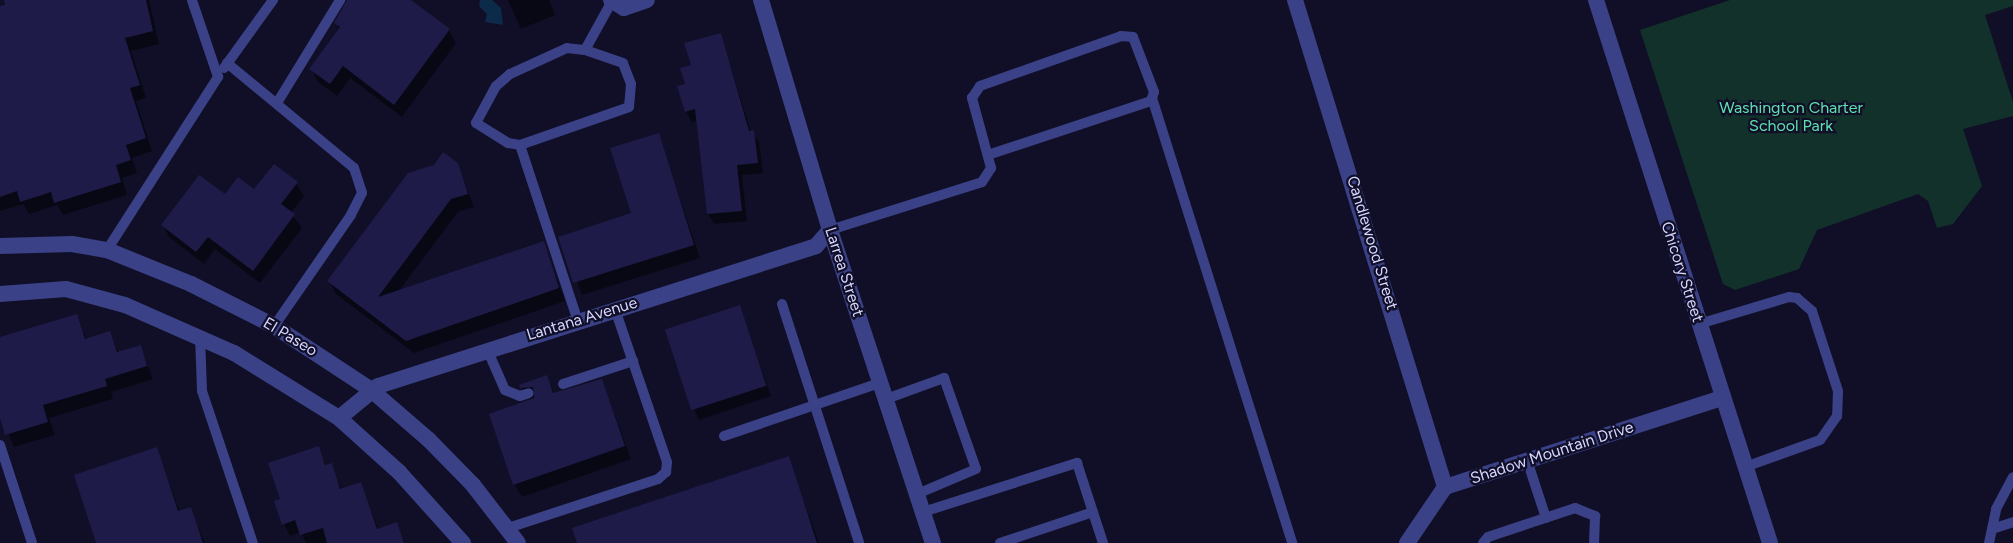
<!DOCTYPE html>
<html>
<head>
<meta charset="utf-8">
<style>
  body { margin:0 }
  #map { position:relative; width:2013px; height:543px; overflow:hidden; background:#100f27; font-family:Figtree,sans-serif }
  div>[style] { position:absolute }
  [style*='--x'] { left:calc(var(--x)*1px); top:calc(var(--y)*1px); width:calc(var(--w)*1px); rotate:calc(var(--a)*1deg) }
  .green>* { inset:0; background:#12312b }
  .water>* { inset:0; background:#0c2a49 }
  .shadow>* { inset:0; background:#0007 }
  .building>* { inset:0; background:#1e1b48; transform-origin:0 0 }
  .service>* { height:10px; margin:-5px; padding:0 5px; transform-origin:5px; border-radius:5px; background:#3a4186 }
  .minor>* { height:16px; margin:-8px; padding:0 8px; transform-origin:8px; border-radius:8px; background:#3a4186 }
  .tertiary>* { height:16px; margin:-8px; padding:0 8px; transform-origin:8px; border-radius:8px; background:#3a4186 }
  span { translate:-50% -50%; white-space:nowrap; text-align:center; line-height:1.15; -webkit-text-stroke:4.5px #100f27; paint-order:stroke }
  .park-label { font-size:16px; color:#5fe1af }
  .street-label { font-size:16px; color:#d5d5ff }
</style>
</head>
<body>
<div id="map">
  <div class="green">
    <div style="clip-path:polygon(1730px 0,2013px 0,2013px 6px,1985px 15px,2013px 102px,2013px 116px,1963px 129px,1982px 186px,1953px 224px,1937px 228px,1928px 201px,1918px 194px,1817px 230px,1799px 269px,1735px 290px,1723px 284px,1640px 30px)"></div>
  </div>
  <div class="water">
    <div style="clip-path:polygon(480px 0,492px 0,501px 8px,503px 25px,485px 22px,487px 14px,479px 6px)"></div>
  </div>
  <div class="shadow">
    <div style="clip-path:polygon(6px 0,149px 0,159px 44px,131px 51px,146px 98px,136px 101px,152px 151px,132px 158px,137px 173px,122px 178px,127px 195px,63px 215px,57px 205px,29px 214px,23px 204px,0 211px,0 15px,8px 9px)"></div>
    <div style="clip-path:polygon(350px 0,409px 0,449px 30px,456px 43px,402px 117px,350px 78px,337px 96px,318px 82px,311px 69px,340px 30px,336px 23px)"></div>
    <div style="clip-path:polygon(508px 0,549px 0,555px 15px,521px 29px)"></div>
    <div style="clip-path:polygon(721px 35px,751px 132px,759px 142px,763px 173px,742px 175px,747px 221px,714px 224px,708px 214px,698px 120px,692px 122px,686px 112px,687px 85px,693px 66px)"></div>
    <div style="clip-path:polygon(658px 134px,700px 258px,582px 295px,560px 238px,633px 214px)"></div>
    <div style="clip-path:polygon(457px 164px,474px 207px,458px 212px,398px 292px,543px 243px,565px 301px,414px 353px,336px 294px,329px 281px)"></div>
    <div style="clip-path:polygon(296px 183px,304px 196px,291px 213px,302px 228px,260px 283px,215px 249px,204px 264px,170px 238px,163px 226px,225px 196px)"></div>
    <div style="clip-path:polygon(739px 307px,771px 396px,699px 420px,694px 409px)"></div>
    <div style="clip-path:polygon(76px 316px,87px 340px,109px 333px,119px 353px,140px 347px,153px 379px,111px 392px,113px 399px,49px 418px,55px 435px,14px 447px,0 413px,0 339px)"></div>
    <div style="clip-path:polygon(546px 377px,555px 394px,602px 381px,631px 459px,522px 497px,514px 484px,530px 401px,521px 386px)"></div>
    <div style="clip-path:polygon(318px 448px,327px 466px,331px 464px,342px 490px,360px 484px,379px 530px,396px 524px,405px 543px,306px 543px,301px 532px,290px 536px,284px 524px,282px 500px)"></div>
    <div style="clip-path:polygon(156px 449px,180px 512px,190px 509px,205px 543px,96px 543px,75px 476px)"></div>
    <div style="clip-path:polygon(788px 458px,819px 543px,579px 543px)"></div>
  </div>
  <div class="building">
    <div style="clip-path:polygon(4px 0,146px 0,153px 31px,125px 38px,140px 85px,130px 88px,146px 138px,126px 145px,131px 160px,116px 165px,121px 182px,54px 203px,51px 192px,20px 202px,17px 191px,0 197px,0 6px,5px 5px)"></div>
    <div style="clip-path:polygon(347px 0,411px 0,450px 29px,394px 105px,343px 66px,330px 84px,309px 69px,340px 27px,334px 23px)"></div>
    <div style="clip-path:polygon(721px 33px,749px 131px,754px 130px,758px 163px,737px 165px,742px 211px,707px 214px,695px 109px,685px 112px,677px 86px,685px 84px,680px 68px,691px 65px,684px 43px)"></div>
    <div style="clip-path:polygon(659px 133px,694px 245px,573px 283px,558px 237px,631px 213px,610px 148px)"></div>
    <div style="clip-path:polygon(443px 152px,458px 163px,468px 194px,451px 199px,378px 297px,544px 241px,559px 288px,406px 341px,327px 281px,408px 173px,434px 165px)"></div>
    <div style="clip-path:polygon(274px 164px,298px 182px,281px 204px,295px 214px,253px 271px,208px 237px,196px 252px,161px 225px,199px 175px,225px 194px,238px 177px,254px 189px)"></div>
    <div style="left:740px;top:305px;width:85px;height:79px;rotate:72deg"></div>
    <div style="clip-path:polygon(77px 314px,85px 339px,110px 331px,117px 352px,141px 345px,147px 366px,105px 379px,107px 386px,43px 405px,48px 422px,5px 435px,0 418px,0 337px)"></div>
    <div style="clip-path:polygon(547px 375px,553px 393px,602px 379px,625px 446px,513px 485px,489px 414px,534px 398px,533px 387px,520px 388px,519px 385px)"></div>
    <div style="clip-path:polygon(319px 446px,325px 465px,332px 463px,340px 489px,361px 482px,377px 529px,397px 522px,404px 543px,327px 543px,323px 528px,300px 535px,295px 520px,282px 525px,274px 501px,280px 499px,268px 463px)"></div>
    <div style="clip-path:polygon(157px 447px,178px 511px,191px 507px,203px 543px,96px 543px,74px 475px)"></div>
    <div style="clip-path:polygon(789px 456px,817px 543px,577px 543px,572px 528px)"></div>
  </div>
  <div class="service">
    <div style="--x:585;--y:50;--w:56;--a:-61.1"></div>
    <div style="--x:227;--y:63;--w:165;--a:39.6"></div>
    <div style="--x:354;--y:168;--w:26;--a:72"></div>
    <div style="--x:362;--y:193;--w:25;--a:117"></div>
    <div style="--x:351;--y:215;--w:135;--a:124.7"></div>
    <div style="--x:224;--y:68;--w:84;--a:-54.2"></div>
    <div style="--x:1152;--y:98;--w:467;--a:72.5"></div>
    <div style="--x:277;--y:103;--w:121;--a:-58.5"></div>
    <div style="--x:520;--y:145;--w:115;--a:-19.2"></div>
    <div style="--x:629;--y:107;--w:23;--a:-85"></div>
    <div style="--x:631;--y:84;--w:22;--a:-111"></div>
    <div style="--x:623;--y:63;--w:40;--a:-161.1"></div>
    <div style="--x:585;--y:50;--w:18;--a:-174"></div>
    <div style="--x:567;--y:48;--w:63;--a:155.5"></div>
    <div style="--x:510;--y:74;--w:18;--a:139"></div>
    <div style="--x:496;--y:86;--w:42;--a:118.4"></div>
    <div style="--x:476;--y:123;--w:38;--a:32"></div>
    <div style="--x:508;--y:143;--w:12;--a:9"></div>
    <div style="--x:520;--y:145;--w:185;--a:71.8"></div>
    <div style="--x:830;--y:230;--w:159;--a:-17.5"></div>
    <div style="--x:982;--y:182;--w:17;--a:-57"></div>
    <div style="--x:991;--y:168;--w:73;--a:-105.2"></div>
    <div style="--x:972;--y:98;--w:14;--a:-56"></div>
    <div style="--x:980;--y:86;--w:150;--a:-19.5"></div>
    <div style="--x:1121;--y:36;--w:12;--a:5"></div>
    <div style="--x:1133;--y:37;--w:59;--a:69.1"></div>
    <div style="--x:1154;--y:92;--w:9;--a:108"></div>
    <div style="--x:1151;--y:101;--w:172;--a:161.7"></div>
    <div style="--x:107;--y:250;--w:206;--a:-57.3"></div>
    <div style="--x:218;--y:77;--w:81;--a:-108.7"></div>
    <div style="--x:782;--y:304;--w:251;--a:72.1"></div>
    <div style="--x:1699;--y:324;--w:94;--a:-16.7"></div>
    <div style="--x:1789;--y:297;--w:8;--a:7"></div>
    <div style="--x:1797;--y:298;--w:20;--a:41"></div>
    <div style="--x:1812;--y:311;--w:84;--a:72"></div>
    <div style="--x:1838;--y:391;--w:25;--a:92"></div>
    <div style="--x:1837;--y:416;--w:29;--a:125"></div>
    <div style="--x:1820;--y:440;--w:80;--a:160.2"></div>
    <div style="--x:200;--y:336;--w:55;--a:87.9"></div>
    <div style="--x:202;--y:391;--w:160;--a:71.5"></div>
    <div style="--x:487;--y:349;--w:45;--a:66.3"></div>
    <div style="--x:505;--y:390;--w:16;--a:22"></div>
    <div style="--x:520;--y:396;--w:9;--a:-18"></div>
    <div style="--x:563;--y:384;--w:74;--a:-18.2"></div>
    <div style="--x:886;--y:399;--w:62;--a:-19.9"></div>
    <div style="--x:944;--y:378;--w:96;--a:70.6"></div>
    <div style="--x:976;--y:469;--w:64;--a:157"></div>
    <div style="--x:724;--y:436;--w:165;--a:-18.8"></div>
    <div style="--x:0;--y:445;--w:103;--a:71.9"></div>
    <div style="--x:1527;--y:460;--w:61;--a:71.9"></div>
    <div style="--x:923;--y:512;--w:162;--a:-17.7"></div>
    <div style="--x:1077;--y:463;--w:84;--a:72"></div>
    <div style="--x:508;--y:528;--w:158;--a:-18.1"></div>
    <div style="--x:658;--y:479;--w:11;--a:-41"></div>
    <div style="--x:666;--y:472;--w:10;--a:-84"></div>
    <div style="--x:667;--y:462;--w:162;--a:-108.8"></div>
    <div style="--x:1992;--y:529;--w:22;--a:-18"></div>
    <div style="--x:1000;--y:543;--w:98;--a:-18.4"></div>
    <div style="--x:1483;--y:543;--w:8;--a:-50"></div>
    <div style="--x:1488;--y:537;--w:92;--a:-18.4"></div>
    <div style="--x:1575;--y:508;--w:22;--a:22"></div>
    <div style="--x:1595;--y:516;--w:27;--a:92"></div>
    <div style="--x:1989;--y:543;--w:35;--a:-78"></div>
    <div style="--x:1996;--y:509;--w:36;--a:-62"></div>
  </div>
  <div class="minor">
    <div style="--x:611;--y:0;--w:15;--a:32"></div>
    <div style="--x:624;--y:8;--w:24;--a:-19"></div>
    <div style="--x:761;--y:0;--w:240;--a:73.3"></div>
    <div style="--x:830;--y:230;--w:330;--a:71.8"></div>
    <div style="--x:1295;--y:0;--w:510;--a:72.88"></div>
    <div style="--x:1596;--y:0;--w:570;--a:72.23"></div>
    <div style="--x:339;--y:418;--w:50;--a:-39.4"></div>
    <div style="--x:378;--y:386;--w:460;--a:-17.7"></div>
    <div style="--x:816;--y:246;--w:21;--a:-49"></div>
    <div style="--x:1407;--y:543;--w:68;--a:-55.8"></div>
    <div style="--x:1445;--y:487;--w:292;--a:-17.8"></div>
  </div>
  <div class="tertiary">
    <div style="--x:0;--y:246;--w:72;--a:-1.6"></div>
    <div style="--x:72;--y:244;--w:36;--a:10"></div>
    <div style="--x:107;--y:250;--w:91;--a:22"></div>
    <div style="--x:191;--y:284;--w:93;--a:26.8"></div>
    <div style="--x:274;--y:326;--w:115;--a:33.3"></div>
    <div style="--x:370;--y:389;--w:78;--a:40.8"></div>
    <div style="--x:429;--y:440;--w:63;--a:45.6"></div>
    <div style="--x:473;--y:485;--w:73;--a:52.2"></div>
    <div style="--x:0;--y:294;--w:66;--a:-4.3"></div>
    <div style="--x:66;--y:289;--w:61;--a:15.2"></div>
    <div style="--x:125;--y:305;--w:119;--a:23.8"></div>
    <div style="--x:234;--y:353;--w:123;--a:31.8"></div>
    <div style="--x:339;--y:418;--w:81;--a:42"></div>
    <div style="--x:399;--y:472;--w:96;--a:48"></div>
  </div>
  <div class="park-label">
    <span style="left:1791px;top:117px">Washington Charter<br>School Park</span>
  </div>
  <div class="street-label">
    <span style="left:1372px;top:243px;rotate:73deg">Candlewood Street</span>
    <span style="left:844px;top:272px;rotate:72deg">Larrea Street</span>
    <span style="left:1682px;top:272px;rotate:72deg">Chicory Street</span>
    <span style="left:582px;top:319px;rotate:-17deg">Lantana Avenue</span>
    <span style="left:290px;top:337px;rotate:31deg">El Paseo</span>
    <span style="left:1552px;top:453px;rotate:-18deg">Shadow Mountain Drive</span>
  </div>
</div>
</body>
</html>
